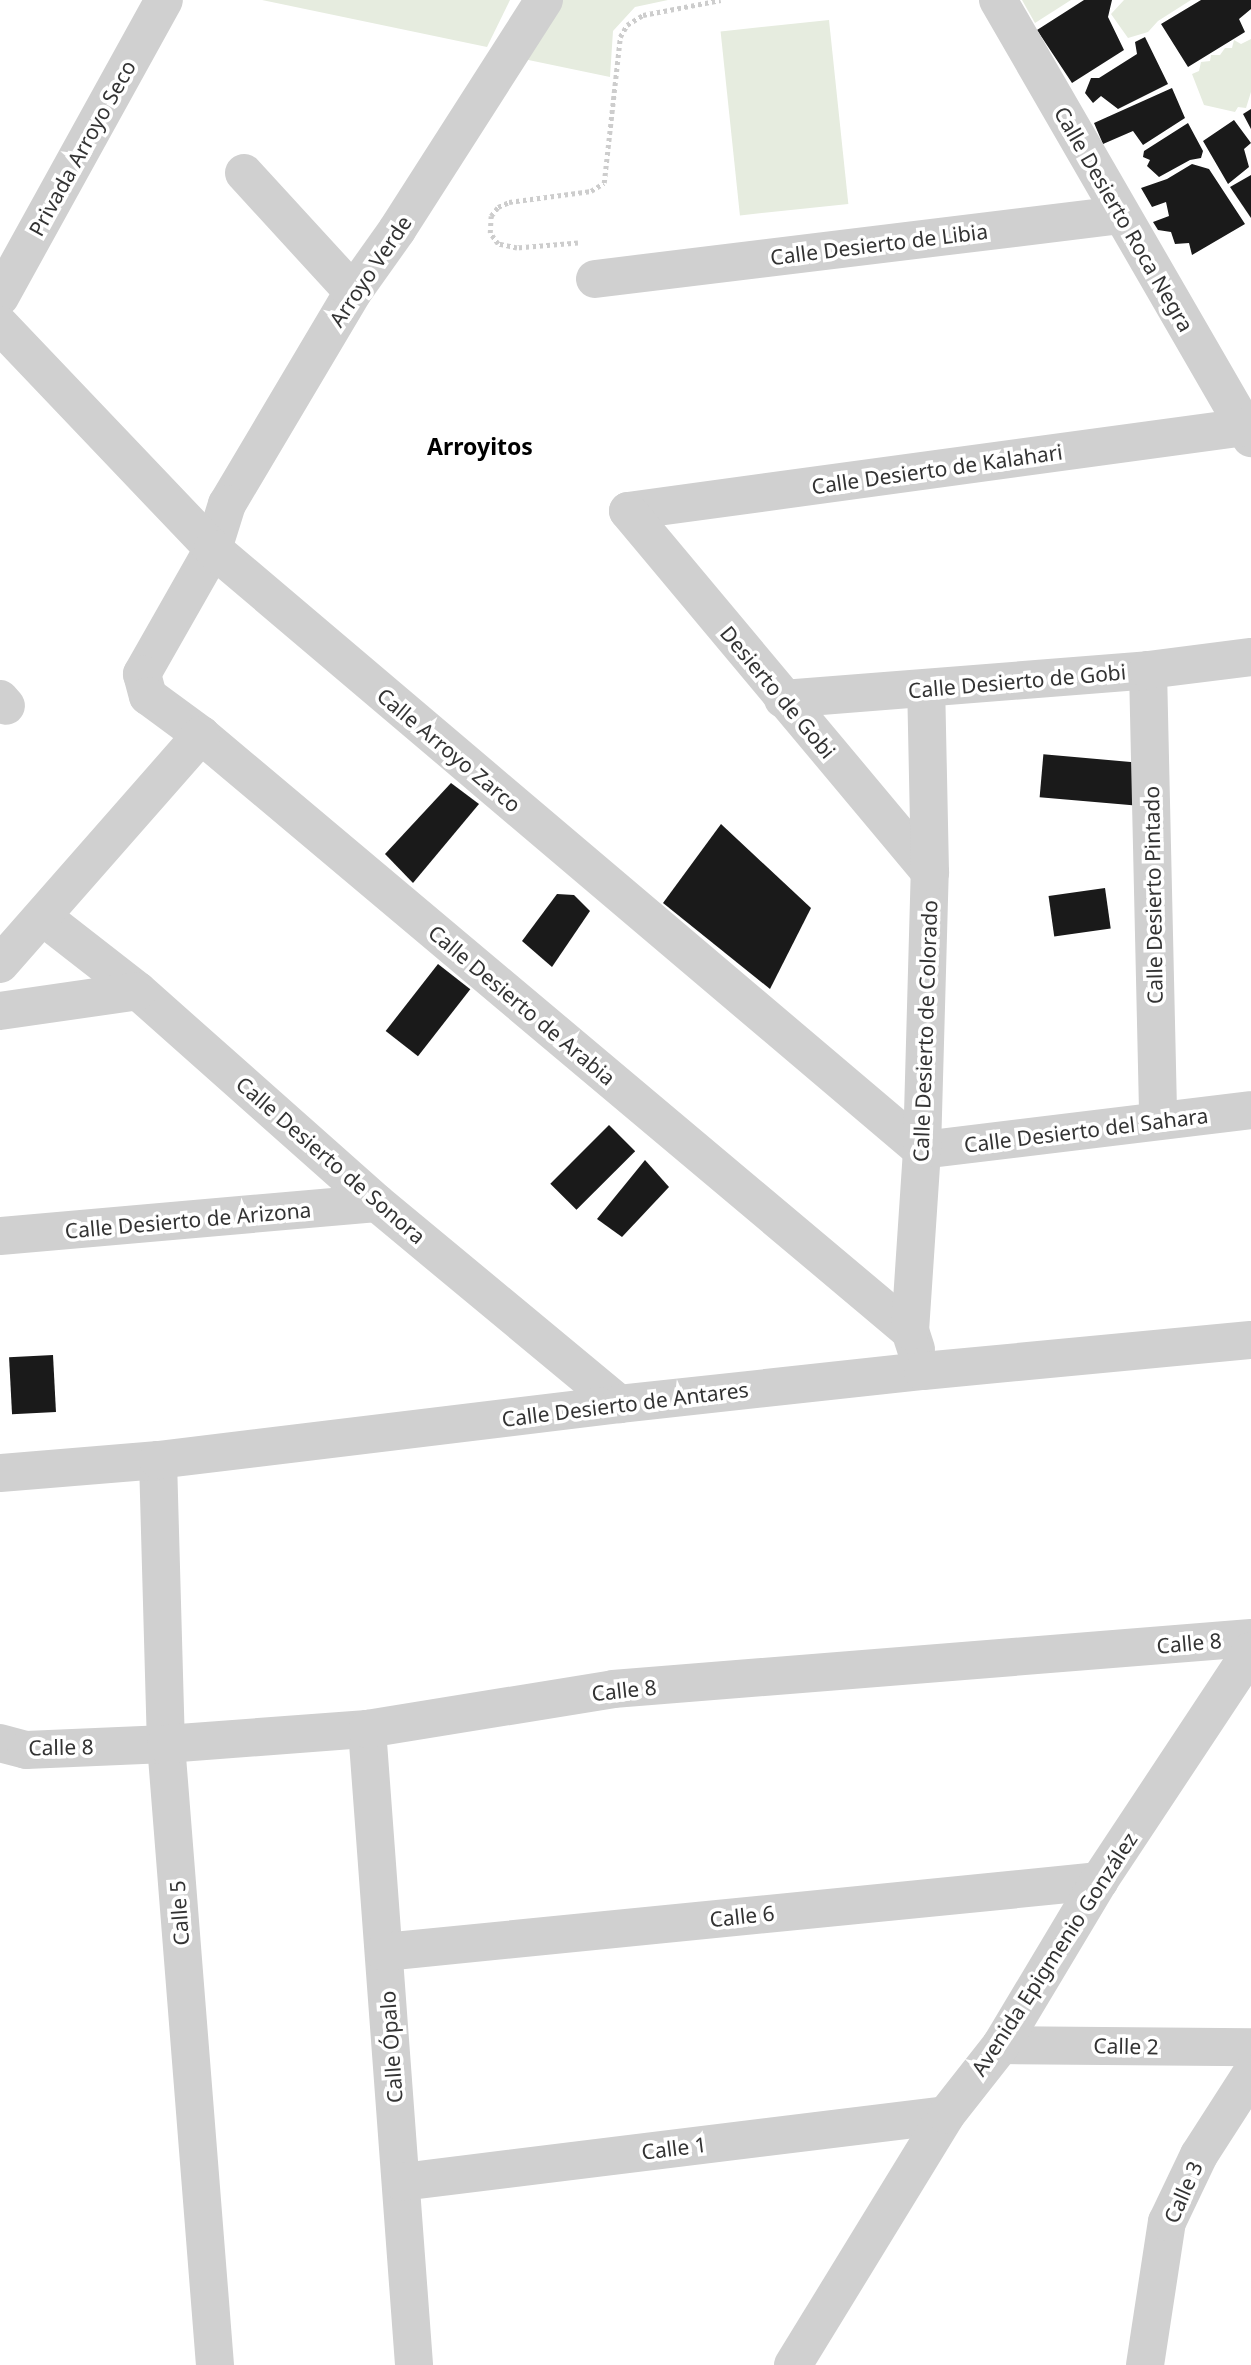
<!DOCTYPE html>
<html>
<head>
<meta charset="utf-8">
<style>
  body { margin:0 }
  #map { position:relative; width:1251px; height:2365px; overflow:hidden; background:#fff; font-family:"Noto Sans",sans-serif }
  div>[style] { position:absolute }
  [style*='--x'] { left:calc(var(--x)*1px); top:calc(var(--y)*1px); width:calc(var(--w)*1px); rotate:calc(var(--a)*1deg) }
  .green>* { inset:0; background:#e6ecdf; transform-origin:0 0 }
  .building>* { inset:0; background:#1a1a1a; transform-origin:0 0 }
  .path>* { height:4.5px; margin-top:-2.25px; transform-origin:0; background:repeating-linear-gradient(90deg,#cdcdcd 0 3.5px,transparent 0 7px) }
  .minor>* { height:38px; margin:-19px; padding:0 19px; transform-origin:19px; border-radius:19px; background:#d0d0d0 }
  .tertiary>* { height:38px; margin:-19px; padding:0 19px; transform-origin:19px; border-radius:19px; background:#d0d0d0 }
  span { translate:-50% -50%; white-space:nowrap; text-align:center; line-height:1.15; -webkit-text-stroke:7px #fff; paint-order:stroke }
  .street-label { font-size:21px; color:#333 }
  .neighbourhood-label { font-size:23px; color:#000; font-weight:700 }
</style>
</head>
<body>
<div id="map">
  <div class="green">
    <div style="clip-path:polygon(262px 0,510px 0,487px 47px)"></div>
    <div style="clip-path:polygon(546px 0,668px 0,635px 7px,613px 31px,610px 77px,514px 57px)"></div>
    <div style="clip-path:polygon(1022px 0,1071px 0,1035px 23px)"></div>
    <div style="clip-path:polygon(1124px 0,1191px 0,1158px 21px,1148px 32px,1128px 38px,1111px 14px)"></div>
    <div style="left:829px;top:20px;width:185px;height:109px;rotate:84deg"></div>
    <div style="clip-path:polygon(1251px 39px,1251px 92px,1246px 108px,1238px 107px,1235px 112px,1204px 105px,1192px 74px,1199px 71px,1201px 62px,1210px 61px,1211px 55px,1220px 55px,1225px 48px,1232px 48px,1234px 40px,1241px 44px)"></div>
  </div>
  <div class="building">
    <div style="clip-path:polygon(1084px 0,1112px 0,1108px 17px,1124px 50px,1072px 83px,1037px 30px)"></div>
    <div style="clip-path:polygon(1201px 0,1251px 0,1251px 9px,1239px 19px,1245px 32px,1188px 67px,1161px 24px)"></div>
    <div style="clip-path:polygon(1145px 37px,1168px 84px,1118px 109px,1101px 96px,1093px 103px,1085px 93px,1091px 78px,1099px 78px,1137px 54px,1135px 42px)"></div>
    <div style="clip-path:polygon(1172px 88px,1185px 118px,1143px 145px,1133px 131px,1103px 144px,1094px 123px)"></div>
    <div style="clip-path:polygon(1251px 109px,1251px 129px,1243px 114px)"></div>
    <div style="clip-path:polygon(1234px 120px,1251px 143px,1244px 149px,1249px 167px,1228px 184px,1203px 141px)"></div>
    <div style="clip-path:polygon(1188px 123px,1203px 151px,1201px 158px,1190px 160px,1159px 177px,1147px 166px,1150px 160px,1143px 157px,1144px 151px)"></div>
    <div style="clip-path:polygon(1192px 164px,1209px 169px,1245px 224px,1192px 255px,1189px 243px,1175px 244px,1171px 232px,1158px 230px,1153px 222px,1169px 216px,1166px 202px,1152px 207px,1141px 188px,1167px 179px)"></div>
    <div style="clip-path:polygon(1251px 175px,1251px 218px,1230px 187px)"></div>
    <div style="left:1142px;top:763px;width:43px;height:99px;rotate:95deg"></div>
    <div style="clip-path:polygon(451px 783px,479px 804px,413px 883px,385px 854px)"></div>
    <div style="clip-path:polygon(721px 824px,811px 908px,770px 989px,663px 903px)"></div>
    <div style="left:1105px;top:888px;width:41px;height:57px;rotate:82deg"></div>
    <div style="clip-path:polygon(557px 894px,574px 895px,590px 911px,552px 967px,522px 941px)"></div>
    <div style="left:438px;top:964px;width:41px;height:85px;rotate:38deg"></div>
    <div style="left:609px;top:1125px;width:37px;height:83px;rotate:45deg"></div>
    <div style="clip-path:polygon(645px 1160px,669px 1187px,622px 1237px,597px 1219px)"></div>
    <div style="left:53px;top:1355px;width:57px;height:44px;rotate:87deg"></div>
  </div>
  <div class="path">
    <div style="--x:578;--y:243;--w:61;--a:175.3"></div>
    <div style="--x:517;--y:248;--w:19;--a:-168"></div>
    <div style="--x:498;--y:244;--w:14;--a:-126"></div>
    <div style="--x:490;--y:233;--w:17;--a:-87"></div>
    <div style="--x:491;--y:216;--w:11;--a:-52"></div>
    <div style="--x:498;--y:207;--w:12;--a:-24"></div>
    <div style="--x:509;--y:202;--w:83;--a:-7.6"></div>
    <div style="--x:591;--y:191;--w:15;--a:-32"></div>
    <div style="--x:604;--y:183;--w:147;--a:-83.7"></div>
    <div style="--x:620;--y:37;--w:14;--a:-60"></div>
    <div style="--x:627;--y:25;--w:19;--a:-32"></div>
    <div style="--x:643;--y:15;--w:79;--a:-10.9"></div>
  </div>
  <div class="minor">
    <div style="--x:544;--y:0;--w:273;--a:122.6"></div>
    <div style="--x:397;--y:230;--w:76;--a:125.4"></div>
    <div style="--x:353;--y:292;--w:247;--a:120.7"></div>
    <div style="--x:227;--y:504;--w:47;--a:107.3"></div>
    <div style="--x:213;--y:549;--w:144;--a:119.6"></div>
    <div style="--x:142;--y:674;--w:23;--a:75"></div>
    <div style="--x:148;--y:696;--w:66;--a:36.3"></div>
    <div style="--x:201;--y:735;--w:926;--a:40.05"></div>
    <div style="--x:998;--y:0;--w:506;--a:59.99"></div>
    <div style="--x:244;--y:173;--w:161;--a:47.5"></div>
    <div style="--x:595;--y:279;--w:530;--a:-6.94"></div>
    <div style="--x:0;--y:297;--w:339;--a:-61.1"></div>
    <div style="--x:0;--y:325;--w:309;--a:46.4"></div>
    <div style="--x:213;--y:549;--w:929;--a:40.29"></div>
    <div style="--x:922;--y:1150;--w:331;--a:-6.9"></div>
    <div style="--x:628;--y:511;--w:623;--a:-7.75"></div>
    <div style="--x:628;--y:511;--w:471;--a:50.1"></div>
    <div style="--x:1148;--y:670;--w:450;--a:88.7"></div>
    <div style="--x:0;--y:699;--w:9;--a:49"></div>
    <div style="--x:783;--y:699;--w:366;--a:-4.5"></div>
    <div style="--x:1148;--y:670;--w:104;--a:-7.2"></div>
    <div style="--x:43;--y:917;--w:120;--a:37.9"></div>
    <div style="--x:138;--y:991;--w:319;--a:41.6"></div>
    <div style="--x:377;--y:1203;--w:315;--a:39.7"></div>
    <div style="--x:0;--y:964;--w:305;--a:-48.7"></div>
    <div style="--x:0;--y:1011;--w:139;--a:-8.2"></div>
    <div style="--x:0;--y:1236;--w:378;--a:-5"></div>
    <div style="--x:916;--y:1349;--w:19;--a:-108"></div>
    <div style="--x:910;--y:1331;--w:181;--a:-86.2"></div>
    <div style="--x:922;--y:1150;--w:278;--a:-88.4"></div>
    <div style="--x:930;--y:872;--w:184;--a:-91.2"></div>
    <div style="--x:158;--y:1460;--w:284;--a:88.4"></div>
    <div style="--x:166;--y:1744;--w:623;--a:85.49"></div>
    <div style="--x:0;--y:1473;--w:159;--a:-4.7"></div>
    <div style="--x:158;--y:1460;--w:464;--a:-6.9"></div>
    <div style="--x:619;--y:1404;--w:306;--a:-6.2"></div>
    <div style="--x:923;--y:1371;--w:329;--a:-5.4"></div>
    <div style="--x:367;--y:1729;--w:638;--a:85.77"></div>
    <div style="--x:0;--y:1743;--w:27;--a:15"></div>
    <div style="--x:26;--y:1750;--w:140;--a:-2.5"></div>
    <div style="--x:166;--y:1744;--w:202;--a:-4.3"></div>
    <div style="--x:367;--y:1729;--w:249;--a:-9.2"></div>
    <div style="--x:613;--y:1689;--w:640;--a:-4.57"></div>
    <div style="--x:384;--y:1952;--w:719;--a:-5.67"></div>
    <div style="--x:1001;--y:2045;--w:250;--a:0.5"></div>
    <div style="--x:402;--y:2182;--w:548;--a:-7.02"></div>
    <div style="--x:1145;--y:2365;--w:145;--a:-81.3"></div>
    <div style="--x:1167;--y:2222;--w:74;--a:-64.5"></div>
    <div style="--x:1199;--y:2155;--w:96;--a:-57.3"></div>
  </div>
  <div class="tertiary">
    <div style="--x:793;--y:2365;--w:293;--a:-58.5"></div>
    <div style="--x:946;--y:2115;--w:89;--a:-51.8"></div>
    <div style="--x:1001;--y:2045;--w:191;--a:-59.1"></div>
    <div style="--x:1099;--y:1881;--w:276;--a:-56.5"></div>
  </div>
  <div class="street-label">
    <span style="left:82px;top:148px;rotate:-61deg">Privada Arroyo Seco</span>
    <span style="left:1124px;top:219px;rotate:60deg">Calle Desierto Roca Negra</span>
    <span style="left:879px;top:244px;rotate:-7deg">Calle Desierto de Libia</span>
    <span style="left:370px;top:271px;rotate:-56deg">Arroyo Verde</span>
    <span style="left:937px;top:469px;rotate:-8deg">Calle Desierto de Kalahari</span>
    <span style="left:1017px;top:681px;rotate:-5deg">Calle Desierto de Gobi</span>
    <span style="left:778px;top:692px;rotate:50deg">Desierto de Gobi</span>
    <span style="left:449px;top:750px;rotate:40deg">Calle Arroyo Zarco</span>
    <span style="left:1153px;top:895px;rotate:-91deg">Calle Desierto Pintado</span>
    <span style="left:522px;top:1005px;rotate:40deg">Calle Desierto de Arabia</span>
    <span style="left:925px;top:1031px;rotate:-88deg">Calle Desierto de Colorado</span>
    <span style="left:1086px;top:1130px;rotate:-7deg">Calle Desierto del Sahara</span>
    <span style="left:331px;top:1160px;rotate:41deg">Calle Desierto de Sonora</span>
    <span style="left:188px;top:1220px;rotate:-5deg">Calle Desierto de Arizona</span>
    <span style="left:625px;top:1404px;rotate:-7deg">Calle Desierto de Antares</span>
    <span style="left:1189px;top:1643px;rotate:-5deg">Calle 8</span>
    <span style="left:624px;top:1690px;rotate:-6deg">Calle 8</span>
    <span style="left:61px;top:1747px;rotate:-1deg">Calle 8</span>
    <span style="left:179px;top:1913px;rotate:-94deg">Calle 5</span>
    <span style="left:742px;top:1916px;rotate:-6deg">Calle 6</span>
    <span style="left:1054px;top:1954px;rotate:-57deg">Avenida Epigmenio González</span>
    <span style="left:1126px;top:2046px;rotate:1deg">Calle 2</span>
    <span style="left:391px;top:2047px;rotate:-94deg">Calle Ópalo</span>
    <span style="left:674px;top:2148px;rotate:-7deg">Calle 1</span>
    <span style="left:1183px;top:2192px;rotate:-66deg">Calle 3</span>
  </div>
  <div class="neighbourhood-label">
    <span style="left:480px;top:446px">Arroyitos</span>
  </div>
</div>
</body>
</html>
